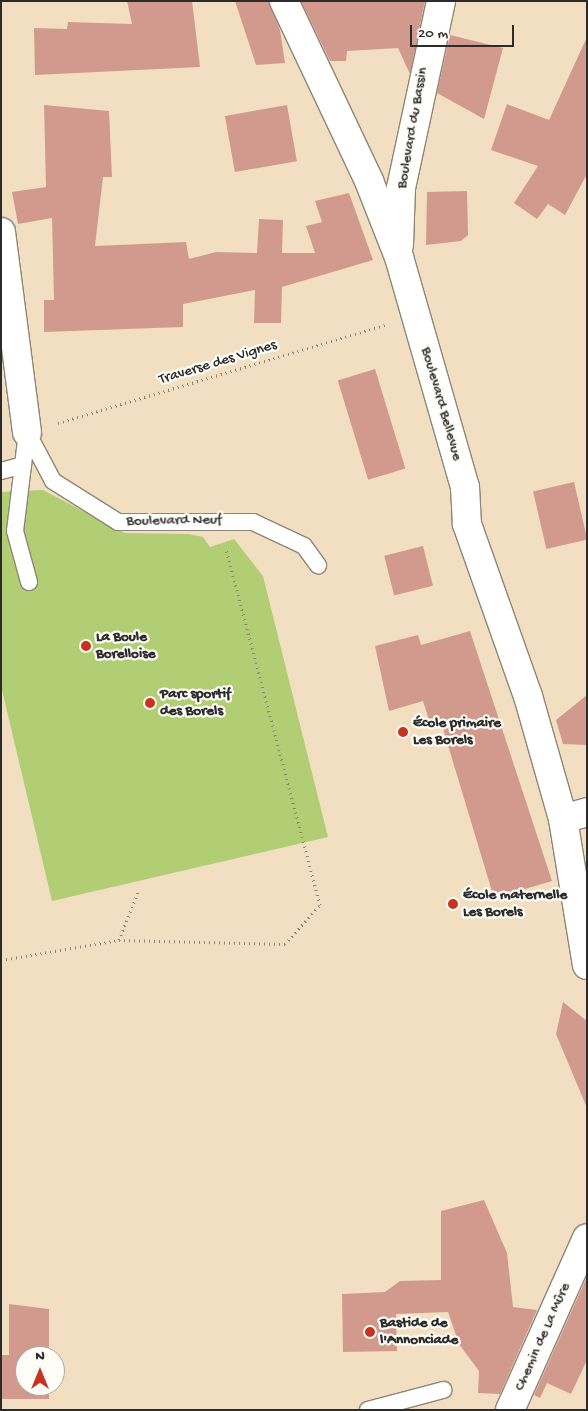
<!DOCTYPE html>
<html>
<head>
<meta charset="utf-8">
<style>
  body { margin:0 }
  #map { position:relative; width:588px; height:1411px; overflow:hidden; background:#f2dfc1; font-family:"Gochi Hand",sans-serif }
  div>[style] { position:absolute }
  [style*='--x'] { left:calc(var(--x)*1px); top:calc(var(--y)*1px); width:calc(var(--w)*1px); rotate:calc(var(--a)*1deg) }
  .green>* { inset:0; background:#b1ce74 }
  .building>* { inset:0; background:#d29a8c; transform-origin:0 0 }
  .path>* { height:3px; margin-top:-1.5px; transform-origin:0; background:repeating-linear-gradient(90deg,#8e8576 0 1px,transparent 0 5px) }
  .roads { filter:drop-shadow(1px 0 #8e8576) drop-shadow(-1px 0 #8e8576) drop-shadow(0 1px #8e8576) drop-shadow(0 -1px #8e8576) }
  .lane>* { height:16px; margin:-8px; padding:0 8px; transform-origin:8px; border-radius:8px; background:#fff }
  .street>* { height:28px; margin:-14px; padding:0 14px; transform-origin:14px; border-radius:14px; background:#fff }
  .dots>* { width:14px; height:14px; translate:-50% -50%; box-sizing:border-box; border:2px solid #fdfcf7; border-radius:50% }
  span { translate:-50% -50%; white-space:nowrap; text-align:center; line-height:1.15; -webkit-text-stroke:4.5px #fdfcf7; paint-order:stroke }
  .street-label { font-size:15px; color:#2b2b2b }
  .poi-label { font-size:15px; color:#2b2b2b; font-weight:700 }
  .left { translate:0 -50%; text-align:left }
  .frame { position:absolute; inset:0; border:2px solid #2b2b2b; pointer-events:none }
  .north { position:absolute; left:15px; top:1346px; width:50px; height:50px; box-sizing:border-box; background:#fdfcf7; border:1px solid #a9a8a5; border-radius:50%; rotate:0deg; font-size:14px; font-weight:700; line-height:20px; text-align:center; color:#2b2b2b }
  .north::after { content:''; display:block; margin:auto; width:18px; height:22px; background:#c8321e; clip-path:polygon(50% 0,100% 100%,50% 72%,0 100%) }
  .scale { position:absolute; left:410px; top:25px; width:104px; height:22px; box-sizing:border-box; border:2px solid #2b2b2b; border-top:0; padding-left:6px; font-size:15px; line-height:18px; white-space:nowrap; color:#2b2b2b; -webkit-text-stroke:4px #fdfcf7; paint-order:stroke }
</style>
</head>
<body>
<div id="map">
  <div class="green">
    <div style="clip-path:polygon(43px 490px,125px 533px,188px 534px,203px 537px,210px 547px,234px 539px,263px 576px,328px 837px,52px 901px,1px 686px,1px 492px)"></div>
  </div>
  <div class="building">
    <div style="clip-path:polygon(127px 1px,192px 1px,200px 67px,35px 75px,34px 28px,67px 29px,68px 22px,132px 24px)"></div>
    <div style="clip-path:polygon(235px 1px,269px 1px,280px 30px,285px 63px,256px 65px)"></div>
    <div style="clip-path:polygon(301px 1px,425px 1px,410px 74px,398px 48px,347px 51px,346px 61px,330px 61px)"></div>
    <div style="clip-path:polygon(450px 35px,503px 48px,484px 119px,437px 93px)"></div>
    <div style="clip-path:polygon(587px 37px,587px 174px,565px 215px,548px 204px,537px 219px,514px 203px,538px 166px,491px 150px,507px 104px,549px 120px)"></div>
    <div style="clip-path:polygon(44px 105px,109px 111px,112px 177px,103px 177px,95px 246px,186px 242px,189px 259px,216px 252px,257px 253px,259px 219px,283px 220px,282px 253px,315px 253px,306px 226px,322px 222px,315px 201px,349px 193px,373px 260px,282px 287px,281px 323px,254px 323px,255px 290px,183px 304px,183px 327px,44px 332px,44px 300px,54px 300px,52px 218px,18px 224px,12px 192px,46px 187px)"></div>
    <div style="left:287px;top:105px;width:57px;height:63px;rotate:80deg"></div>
    <div style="clip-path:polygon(467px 191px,468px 235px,461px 241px,426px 245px,427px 192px)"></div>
    <div style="left:375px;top:369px;width:104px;height:39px;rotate:73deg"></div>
    <div style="left:574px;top:482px;width:59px;height:42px;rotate:77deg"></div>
    <div style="left:423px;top:546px;width:41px;height:40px;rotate:76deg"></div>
    <div style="clip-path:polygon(470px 631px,552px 881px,494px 898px,441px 722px,431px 726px,423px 701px,389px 711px,375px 646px,418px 635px,421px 645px)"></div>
    <div style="clip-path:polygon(587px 695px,587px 745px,563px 744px,556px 720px)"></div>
    <div style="clip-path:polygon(563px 1002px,587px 1021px,587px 1108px,556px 1034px)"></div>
    <div style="clip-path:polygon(484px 1200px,507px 1253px,513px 1307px,537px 1310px,500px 1394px,478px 1393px,479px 1371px,459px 1344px,448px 1312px,396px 1314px,397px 1351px,343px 1352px,342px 1294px,385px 1292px,400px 1281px,441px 1280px,441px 1211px)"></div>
    <div style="clip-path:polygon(587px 1277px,587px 1360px,571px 1394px,547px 1383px,540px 1398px,534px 1395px)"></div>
    <div style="clip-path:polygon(9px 1304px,49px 1309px,49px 1356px,25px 1356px,25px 1386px,49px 1386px,49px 1399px,1px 1399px,1px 1355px,9px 1355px)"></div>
  </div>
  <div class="path">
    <div style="--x:58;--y:423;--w:344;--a:-16.7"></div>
    <div style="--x:119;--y:940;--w:166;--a:1.4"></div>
    <div style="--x:285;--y:944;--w:52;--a:-48.1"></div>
    <div style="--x:320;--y:905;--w:368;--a:-104.8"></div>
    <div style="--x:1;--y:960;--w:120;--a:-9.6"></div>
    <div style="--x:119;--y:940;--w:52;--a:-68.4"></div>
  </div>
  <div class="roads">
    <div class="lane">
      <div style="--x:27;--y:432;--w:55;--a:62"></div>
      <div style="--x:53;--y:481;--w:77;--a:32.2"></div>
      <div style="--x:118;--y:522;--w:135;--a:0"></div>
      <div style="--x:253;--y:522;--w:56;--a:25.2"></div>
      <div style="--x:304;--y:546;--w:24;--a:54"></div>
      <div style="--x:27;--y:432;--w:100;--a:96.9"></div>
      <div style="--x:15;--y:531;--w:53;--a:74.6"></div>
      <div style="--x:1;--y:471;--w:23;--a:-15"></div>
      <div style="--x:368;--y:1410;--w:78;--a:-14.9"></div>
    </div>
    <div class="street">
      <div style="--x:284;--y:1;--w:199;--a:64.7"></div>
      <div style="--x:369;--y:181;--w:82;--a:68.5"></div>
      <div style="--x:399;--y:257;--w:239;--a:74"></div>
      <div style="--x:465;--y:487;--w:37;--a:87"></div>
      <div style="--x:467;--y:524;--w:182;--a:70.5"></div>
      <div style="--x:528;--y:696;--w:128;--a:74.1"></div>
      <div style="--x:563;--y:819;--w:148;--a:80.7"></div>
      <div style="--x:1;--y:232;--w:202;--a:82.6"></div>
      <div style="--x:399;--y:245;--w:57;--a:-88"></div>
      <div style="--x:401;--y:188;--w:191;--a:-77.9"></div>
      <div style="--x:563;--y:819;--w:25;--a:-16"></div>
      <div style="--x:510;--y:1410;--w:188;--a:-65.9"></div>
    </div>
  </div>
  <div class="dots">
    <div style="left:86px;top:646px;background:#c8321e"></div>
    <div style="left:150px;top:703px;background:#c8321e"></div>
    <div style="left:403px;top:732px;background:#c8321e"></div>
    <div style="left:453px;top:904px;background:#c8321e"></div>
    <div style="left:370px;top:1332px;background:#c8321e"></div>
  </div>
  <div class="street-label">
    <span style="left:413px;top:128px;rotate:-80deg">Boulevard du Bassin</span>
    <span style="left:218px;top:363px;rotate:-17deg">Traverse des Vignes</span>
    <span style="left:441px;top:404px;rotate:74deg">Boulevard Bellevue</span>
    <span style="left:174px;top:521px;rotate:-1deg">Boulevard Neuf</span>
    <span style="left:543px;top:1337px;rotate:-66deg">Chemin de La Mûre</span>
  </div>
  <div class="poi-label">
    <span class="left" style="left:96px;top:646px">La Boule<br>Borelloise</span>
    <span class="left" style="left:160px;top:703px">Parc sportif<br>des Borels</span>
    <span class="left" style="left:413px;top:732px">École primaire<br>Les Borels</span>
    <span class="left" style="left:463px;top:904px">École maternelle<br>Les Borels</span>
    <span class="left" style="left:380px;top:1332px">Bastide de<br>l'Annonciade</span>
  </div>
  <div class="frame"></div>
  <div class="north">N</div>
  <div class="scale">20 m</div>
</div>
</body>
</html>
